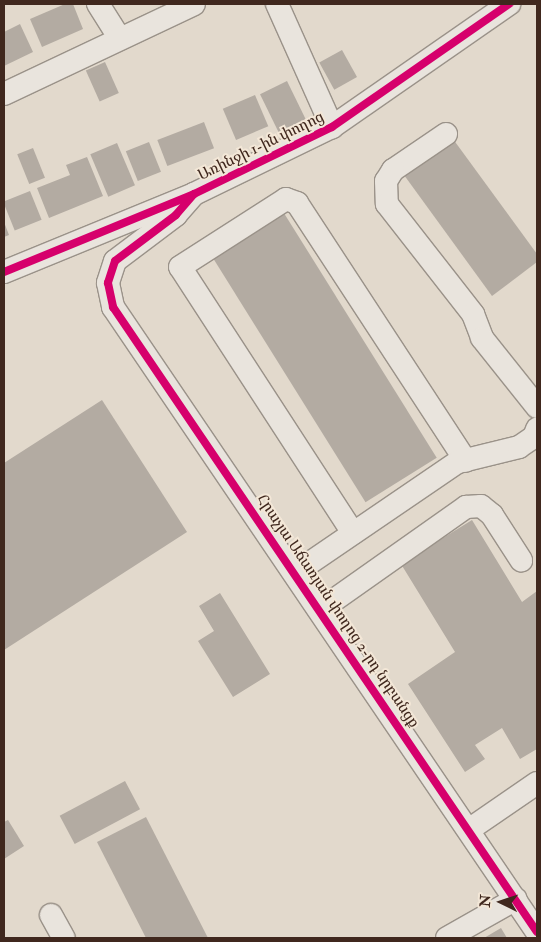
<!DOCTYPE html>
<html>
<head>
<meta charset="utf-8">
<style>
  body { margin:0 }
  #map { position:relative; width:541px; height:942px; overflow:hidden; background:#e2d9cc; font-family:"IM FELL Double Pica","Noto Serif Armenian",serif }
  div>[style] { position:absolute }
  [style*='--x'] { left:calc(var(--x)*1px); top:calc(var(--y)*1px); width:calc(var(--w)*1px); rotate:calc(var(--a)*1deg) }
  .building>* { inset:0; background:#b3aba2; transform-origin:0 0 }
  .roads { filter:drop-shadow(1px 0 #9a9289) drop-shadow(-1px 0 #9a9289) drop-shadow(0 1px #9a9289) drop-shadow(0 -1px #9a9289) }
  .minor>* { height:22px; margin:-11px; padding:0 11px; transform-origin:11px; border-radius:11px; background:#e9e4dd }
  .cycleway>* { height:8px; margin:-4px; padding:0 4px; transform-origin:4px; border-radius:4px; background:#d6006c }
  span { translate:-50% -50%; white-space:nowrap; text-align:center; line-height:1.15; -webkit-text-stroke:4px #f3e7d7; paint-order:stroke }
  .street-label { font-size:15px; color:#40281e }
  .frame { position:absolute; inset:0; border:5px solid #40281e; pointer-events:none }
  .north { position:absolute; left:476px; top:877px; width:50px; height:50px; -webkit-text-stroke:4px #f3e7d7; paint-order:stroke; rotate:274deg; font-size:14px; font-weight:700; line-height:20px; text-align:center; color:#40281e }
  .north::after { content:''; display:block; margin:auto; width:18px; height:22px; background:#40281e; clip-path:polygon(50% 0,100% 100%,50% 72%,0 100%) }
</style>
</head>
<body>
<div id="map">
  <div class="building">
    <div style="clip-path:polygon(65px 4px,73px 4px,83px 29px,42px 47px,30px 19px)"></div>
    <div style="clip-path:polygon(20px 24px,33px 52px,4px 66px,4px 32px)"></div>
    <div style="left:342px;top:50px;width:31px;height:26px;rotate:61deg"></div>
    <div style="left:105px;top:62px;width:34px;height:21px;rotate:66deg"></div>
    <div style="left:287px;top:81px;width:46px;height:30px;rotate:64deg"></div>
    <div style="left:255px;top:95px;width:34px;height:35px;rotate:67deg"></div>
    <div style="left:204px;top:122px;width:28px;height:50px;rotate:69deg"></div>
    <div style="clip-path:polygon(453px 139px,537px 254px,537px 262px,492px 296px,404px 175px)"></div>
    <div style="left:149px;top:142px;width:32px;height:25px;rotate:68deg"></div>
    <div style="left:117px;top:143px;width:46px;height:29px;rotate:67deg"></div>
    <div style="left:33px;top:148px;width:32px;height:17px;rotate:68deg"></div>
    <div style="clip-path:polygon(87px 157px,103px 196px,49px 218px,37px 188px,70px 175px,66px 165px)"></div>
    <div style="left:30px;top:191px;width:31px;height:29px;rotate:68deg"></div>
    <div style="left:282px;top:210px;width:292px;height:84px;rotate:58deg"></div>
    <div style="clip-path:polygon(4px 222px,9px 235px,4px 237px)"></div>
    <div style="clip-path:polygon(102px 400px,187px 532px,4px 650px,4px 463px)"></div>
    <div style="clip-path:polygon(472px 520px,522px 602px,537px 591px,537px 749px,520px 759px,502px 728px,475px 745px,485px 759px,465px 772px,408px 684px,455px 652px,401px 564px)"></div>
    <div style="clip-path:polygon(220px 593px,270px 674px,233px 697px,198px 641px,214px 631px,199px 606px)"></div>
    <div style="left:125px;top:781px;width:32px;height:74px;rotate:62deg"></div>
    <div style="clip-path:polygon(146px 817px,208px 938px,146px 938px,97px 842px)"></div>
    <div style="clip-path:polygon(8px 820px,24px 846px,4px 859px,4px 822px)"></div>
    <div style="clip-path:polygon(501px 928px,507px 938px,484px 938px)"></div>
  </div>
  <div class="roads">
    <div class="minor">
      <div style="--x:98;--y:4;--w:41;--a:57.8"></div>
      <div style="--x:277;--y:4;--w:135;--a:65.9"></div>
      <div style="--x:4;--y:94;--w:210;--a:-25.3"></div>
      <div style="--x:446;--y:134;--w:64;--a:145.8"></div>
      <div style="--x:393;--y:170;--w:13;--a:122"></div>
      <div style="--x:386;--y:181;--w:23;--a:88"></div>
      <div style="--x:387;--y:204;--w:140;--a:52"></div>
      <div style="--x:473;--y:314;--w:26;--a:69"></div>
      <div style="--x:482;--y:338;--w:88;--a:51.4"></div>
      <div style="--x:194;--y:194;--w:28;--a:131"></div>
      <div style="--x:176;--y:215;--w:76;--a:143"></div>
      <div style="--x:115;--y:261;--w:23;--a:108"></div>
      <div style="--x:108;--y:283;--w:25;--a:78"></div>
      <div style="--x:113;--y:307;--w:755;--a:55.85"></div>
      <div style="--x:4;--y:272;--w:205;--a:-22.3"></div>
      <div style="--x:194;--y:194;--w:153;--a:-25.9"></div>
      <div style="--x:332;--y:127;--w:216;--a:-34.8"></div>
      <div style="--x:353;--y:533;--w:317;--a:-123"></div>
      <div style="--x:180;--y:267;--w:126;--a:-32.7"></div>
      <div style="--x:286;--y:199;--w:12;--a:20"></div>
      <div style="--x:297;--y:203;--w:308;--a:56.8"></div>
      <div style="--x:295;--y:573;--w:197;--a:-34.3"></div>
      <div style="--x:458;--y:462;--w:63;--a:-13.8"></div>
      <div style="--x:519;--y:447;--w:18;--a:-34"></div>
      <div style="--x:534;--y:437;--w:9;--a:-69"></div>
      <div style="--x:320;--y:610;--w:179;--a:-35.2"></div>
      <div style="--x:466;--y:507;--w:15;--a:-4"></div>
      <div style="--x:481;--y:506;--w:14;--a:39"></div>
      <div style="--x:492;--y:515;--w:54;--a:57.2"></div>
      <div style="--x:470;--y:829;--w:81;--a:-34.5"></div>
      <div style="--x:51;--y:915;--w:26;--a:61"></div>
      <div style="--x:447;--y:938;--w:79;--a:-29.5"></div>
    </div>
  </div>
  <div class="cycleway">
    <div style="--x:194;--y:194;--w:28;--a:131"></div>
    <div style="--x:176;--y:215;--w:76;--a:143"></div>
    <div style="--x:115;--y:261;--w:23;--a:108"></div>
    <div style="--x:108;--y:283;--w:25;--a:78"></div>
    <div style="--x:113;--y:307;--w:755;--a:55.85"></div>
    <div style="--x:4;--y:272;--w:205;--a:-22.3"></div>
    <div style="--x:194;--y:194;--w:153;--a:-25.9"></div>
    <div style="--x:332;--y:127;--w:216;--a:-34.8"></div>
  </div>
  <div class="street-label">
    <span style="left:261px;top:146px;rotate:-26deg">Առինջի 1-ին փողոց</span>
    <span style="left:338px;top:611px;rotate:56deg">Հրաչյա Աճառյան փողոց 2-րդ նրբանցք</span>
  </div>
  <div class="frame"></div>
  <div class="north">N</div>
</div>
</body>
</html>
